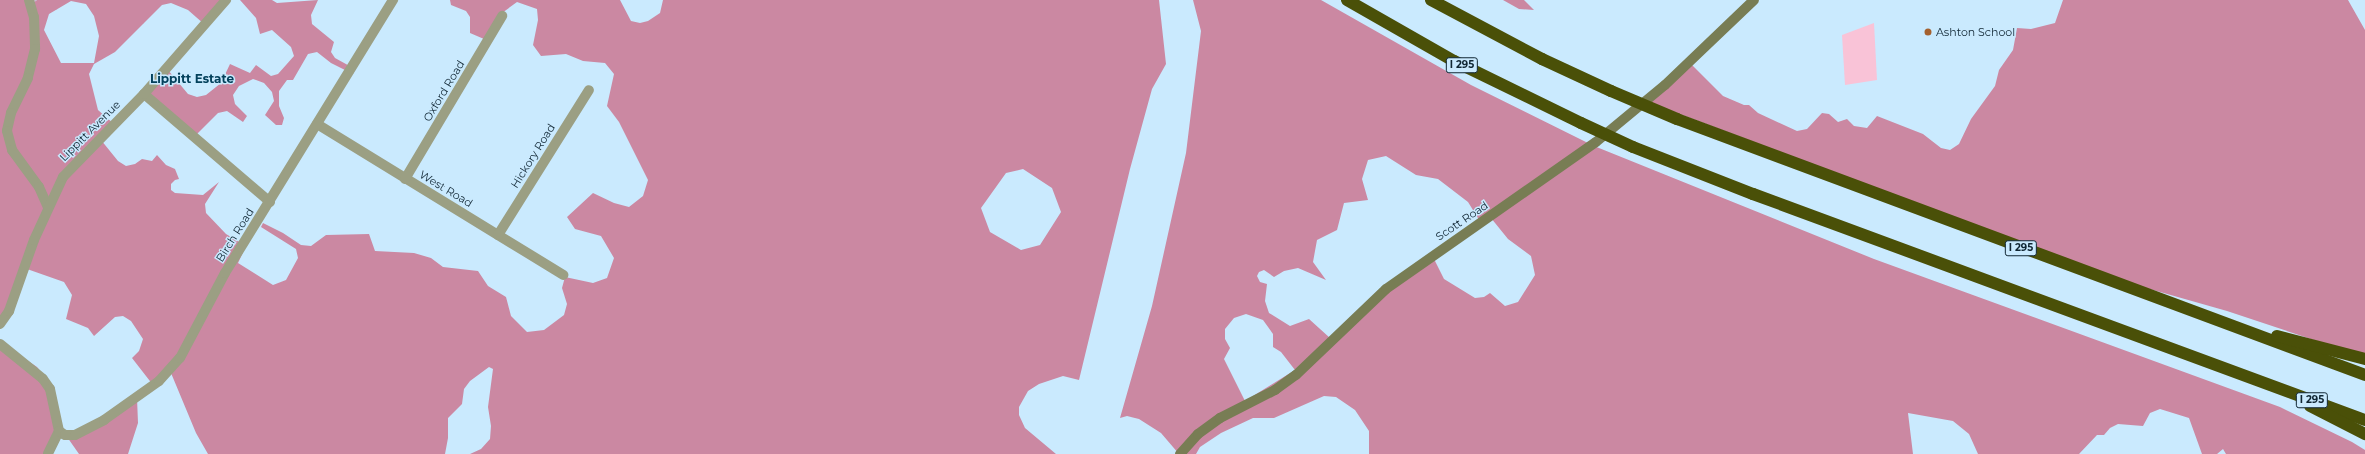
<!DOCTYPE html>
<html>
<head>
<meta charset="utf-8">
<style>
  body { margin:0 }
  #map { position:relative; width:2365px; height:454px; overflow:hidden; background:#caeafe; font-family:Montserrat,sans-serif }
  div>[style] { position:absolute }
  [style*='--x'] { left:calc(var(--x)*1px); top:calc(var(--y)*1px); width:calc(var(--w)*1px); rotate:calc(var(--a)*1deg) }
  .green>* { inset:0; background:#f9c3d7 }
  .forest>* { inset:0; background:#cb88a2 }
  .street>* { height:10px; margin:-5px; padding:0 5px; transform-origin:5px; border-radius:5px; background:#9b9f83 }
  .secondary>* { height:10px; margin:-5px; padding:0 5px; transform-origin:5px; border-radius:5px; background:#787d54 }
  .highway>* { height:12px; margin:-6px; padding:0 6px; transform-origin:6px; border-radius:6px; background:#4a5008 }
  .highway-bridge>* { height:12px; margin:-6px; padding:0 6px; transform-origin:6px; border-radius:6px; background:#4a5008 }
  .dots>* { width:11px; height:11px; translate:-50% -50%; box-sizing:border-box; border:2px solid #caeafe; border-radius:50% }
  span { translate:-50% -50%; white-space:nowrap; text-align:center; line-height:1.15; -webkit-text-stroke:3px #caeafe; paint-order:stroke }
  .shield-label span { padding:1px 3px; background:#caeafe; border:1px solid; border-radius:3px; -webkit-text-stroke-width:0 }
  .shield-label { font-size:10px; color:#112734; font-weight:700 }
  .poi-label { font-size:11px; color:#112734 }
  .left { translate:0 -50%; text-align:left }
  .street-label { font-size:11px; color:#112734 }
  .neighbourhood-label { font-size:12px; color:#03415c; font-weight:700 }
</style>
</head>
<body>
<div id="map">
  <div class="green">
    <div style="clip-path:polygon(1874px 23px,1877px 80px,1845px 85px,1842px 35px)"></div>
  </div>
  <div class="forest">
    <div style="clip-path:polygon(evenodd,0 0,28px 0,30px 3px,39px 0,229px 0,204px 24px,188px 10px,171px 3px,162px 5px,115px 52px,94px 64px,89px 74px,98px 110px,114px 124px,101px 140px,118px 161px,126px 166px,135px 164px,142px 159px,152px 161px,157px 155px,166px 165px,175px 169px,179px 179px,175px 180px,171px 184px,171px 190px,175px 193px,203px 195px,219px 182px,205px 204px,206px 213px,226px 234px,246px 246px,238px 263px,273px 285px,286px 280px,298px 258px,296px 249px,261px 227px,263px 223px,283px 233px,301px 245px,311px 246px,326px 235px,369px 234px,375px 251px,414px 253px,431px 258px,443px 267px,478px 271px,488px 286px,506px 297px,511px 316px,527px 332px,544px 330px,564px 315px,567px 304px,562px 288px,565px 277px,593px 283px,607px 278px,614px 258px,601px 236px,575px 229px,567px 217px,593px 193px,614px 203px,629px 207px,643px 196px,648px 180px,619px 122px,607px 106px,614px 74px,605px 63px,583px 61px,566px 54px,541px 56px,533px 45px,538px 20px,537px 9px,517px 2px,502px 13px,484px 39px,470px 33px,470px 17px,466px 11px,451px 5px,450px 0,620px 0,631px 21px,640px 23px,648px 21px,660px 13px,663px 0,1159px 0,1166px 64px,1152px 89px,1130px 169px,1079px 380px,1063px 376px,1039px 384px,1028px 391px,1019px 407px,1019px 415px,1025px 428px,1056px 454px,470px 454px,481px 449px,490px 439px,491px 426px,488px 407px,493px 369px,489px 367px,470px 381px,464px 389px,462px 404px,448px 418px,448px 438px,445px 454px,208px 454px,196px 433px,171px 373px,153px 385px,132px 358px,139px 351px,143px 339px,131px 321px,123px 316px,115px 317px,94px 336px,88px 328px,66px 319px,72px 295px,64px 282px,27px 269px,0 324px,0 0,71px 1px,86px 4px,94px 16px,99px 36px,94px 63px,61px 63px,44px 30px,49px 14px,71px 1px,0 0,1023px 169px,1052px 188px,1061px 212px,1040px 245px,1021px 250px,990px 232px,981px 208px,1006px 173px,1023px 169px)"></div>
    <div style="clip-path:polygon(240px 0,272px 0,277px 3px,318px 0,311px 15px,312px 24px,334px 42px,331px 52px,335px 58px,355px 69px,353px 74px,331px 63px,317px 52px,308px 54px,293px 80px,287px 80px,279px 91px,279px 106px,284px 118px,282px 125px,276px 125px,265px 115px,274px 101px,272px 92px,264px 83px,253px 79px,239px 86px,233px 95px,235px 104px,247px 116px,243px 122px,227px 111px,218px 113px,197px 134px,148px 92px,168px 70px,188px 94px,197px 97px,206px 95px,221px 83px,230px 64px,250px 73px,256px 65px,271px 76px,278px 74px,294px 56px,291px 47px,272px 30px,260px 34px,256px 18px)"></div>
    <div style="clip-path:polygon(evenodd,1193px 0,1321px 0,1471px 85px,1594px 146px,1874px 259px,2280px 407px,2352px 442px,2365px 450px,2365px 454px,2226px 454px,2223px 449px,2217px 454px,2202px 454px,2189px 418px,2160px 409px,2150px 413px,2143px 426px,2118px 424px,2110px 428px,2104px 435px,2097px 435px,2079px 454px,1978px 454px,1969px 434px,1953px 421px,1908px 413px,1913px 454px,1369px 454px,1369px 431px,1355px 410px,1336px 397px,1324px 396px,1274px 418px,1253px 418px,1221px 433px,1200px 447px,1196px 454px,1179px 454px,1161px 433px,1139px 419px,1127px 416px,1120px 418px,1152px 306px,1186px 153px,1201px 31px,1193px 0,1386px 156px,1416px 175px,1438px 179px,1468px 202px,1481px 223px,1491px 218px,1508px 239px,1531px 256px,1535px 275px,1518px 302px,1505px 306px,1490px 293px,1484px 297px,1475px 298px,1444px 279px,1433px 257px,1330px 338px,1309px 319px,1290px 326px,1269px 313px,1265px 301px,1267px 284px,1260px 282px,1257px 276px,1259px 272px,1264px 270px,1274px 277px,1284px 271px,1298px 268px,1326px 280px,1313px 262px,1317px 240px,1337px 230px,1344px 203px,1368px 200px,1362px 179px,1368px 160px,1386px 156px,1193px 0,1246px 314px,1263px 320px,1273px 334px,1273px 347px,1281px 352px,1295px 370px,1245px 401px,1224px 359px,1230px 348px,1225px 339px,1225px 329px,1234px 318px,1246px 314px)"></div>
    <div style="clip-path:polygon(1503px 0,1524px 0,1534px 10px,1519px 9px)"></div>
    <div style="clip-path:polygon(2063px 0,2348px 0,2365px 30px,2365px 357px,2227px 311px,2118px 280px,1648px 102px,1691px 64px,1723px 96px,1744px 105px,1749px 105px,1758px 113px,1797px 131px,1807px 129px,1822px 113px,1829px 114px,1838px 122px,1847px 119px,1854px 126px,1867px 128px,1877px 116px,1923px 134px,1941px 148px,1950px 150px,1959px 144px,1971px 119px,1995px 86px,1999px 70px,2013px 50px,2017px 28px,2031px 29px,2055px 23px)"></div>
    <div style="clip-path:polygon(0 342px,37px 367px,52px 385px,58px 419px,48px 454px,0 454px)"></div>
    <div style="clip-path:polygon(137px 398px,138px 423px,128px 454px,79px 454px,65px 434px,76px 434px)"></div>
  </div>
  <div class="street">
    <div style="--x:29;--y:0;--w:18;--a:74"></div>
    <div style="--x:34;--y:17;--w:32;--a:88"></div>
    <div style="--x:35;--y:49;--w:30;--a:104"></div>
    <div style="--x:28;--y:78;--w:39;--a:116"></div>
    <div style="--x:11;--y:113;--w:18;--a:103"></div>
    <div style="--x:7;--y:131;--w:20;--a:75"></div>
    <div style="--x:12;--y:150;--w:46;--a:53.9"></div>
    <div style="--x:39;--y:187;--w:22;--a:66"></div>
    <div style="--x:144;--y:94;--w:166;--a:40.6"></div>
    <div style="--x:317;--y:124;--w:289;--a:31.5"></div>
    <div style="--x:405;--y:179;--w:190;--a:-59.2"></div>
    <div style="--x:498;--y:235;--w:171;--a:-57.9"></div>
    <div style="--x:0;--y:324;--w:16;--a:-55"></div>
    <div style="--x:9;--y:311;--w:75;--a:-70.6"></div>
    <div style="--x:34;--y:240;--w:69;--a:-65.3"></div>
    <div style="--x:63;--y:177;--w:116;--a:-45.7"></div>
    <div style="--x:144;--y:94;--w:125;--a:-48.9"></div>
    <div style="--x:0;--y:344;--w:55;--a:39.1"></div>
    <div style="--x:43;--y:379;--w:12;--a:55"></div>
    <div style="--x:50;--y:389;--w:43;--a:77.9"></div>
    <div style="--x:59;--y:431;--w:25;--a:116"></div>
    <div style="--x:59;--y:431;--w:7;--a:34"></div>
    <div style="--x:65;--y:435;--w:10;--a:0"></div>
    <div style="--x:75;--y:435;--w:33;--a:-27"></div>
    <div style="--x:104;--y:420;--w:67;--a:-35.3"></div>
    <div style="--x:159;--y:381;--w:31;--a:-48"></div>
    <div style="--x:180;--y:358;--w:96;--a:-62.1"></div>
    <div style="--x:225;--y:273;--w:321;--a:-58.4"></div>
  </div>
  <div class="secondary">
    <div style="--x:1180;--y:454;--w:27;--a:-48"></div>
    <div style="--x:1198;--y:434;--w:27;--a:-36"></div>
    <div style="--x:1220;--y:418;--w:62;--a:-27"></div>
    <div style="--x:1275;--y:390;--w:26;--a:-36"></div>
    <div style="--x:1296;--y:375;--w:124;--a:-43.7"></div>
    <div style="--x:1386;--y:289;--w:256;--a:-35"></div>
    <div style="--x:1596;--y:142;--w:89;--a:-39.6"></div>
    <div style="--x:1665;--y:85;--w:123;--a:-43.7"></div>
  </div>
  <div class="highway">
    <div style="--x:1347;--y:0;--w:123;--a:29.7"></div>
    <div style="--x:1454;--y:61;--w:141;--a:26"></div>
    <div style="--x:1431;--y:0;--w:126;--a:28"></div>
    <div style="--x:1542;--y:59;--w:76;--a:24.9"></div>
    <div style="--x:1677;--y:119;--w:734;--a:20.41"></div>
    <div style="--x:1633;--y:147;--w:129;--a:21.4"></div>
    <div style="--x:1753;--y:194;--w:652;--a:20.27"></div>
    <div style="--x:2277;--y:336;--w:91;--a:14.6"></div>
    <div style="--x:2310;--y:406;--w:62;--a:27"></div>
  </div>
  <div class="highway-bridge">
    <div style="--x:1611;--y:91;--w:72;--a:23"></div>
    <div style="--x:1581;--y:123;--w:57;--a:24.8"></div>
  </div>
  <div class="dots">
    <div style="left:1928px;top:32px;background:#a4612f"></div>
  </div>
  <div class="shield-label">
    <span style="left:1462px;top:65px">I 295</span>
    <span style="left:2021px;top:248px">I 295</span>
    <span style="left:2312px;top:400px">I 295</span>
  </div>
  <div class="poi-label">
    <span class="left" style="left:1936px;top:32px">Ashton School</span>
  </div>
  <div class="street-label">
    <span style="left:444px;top:91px;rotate:-59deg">Oxford Road</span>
    <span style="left:90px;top:131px;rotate:-45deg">Lippitt Avenue</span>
    <span style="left:533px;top:156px;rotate:-58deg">Hickory Road</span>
    <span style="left:446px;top:189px;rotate:31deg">West Road</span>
    <span style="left:1462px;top:221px;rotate:-34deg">Scott Road</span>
    <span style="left:235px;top:235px;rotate:-58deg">Birch Road</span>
  </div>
  <div class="neighbourhood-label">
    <span style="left:192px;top:79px">Lippitt Estate</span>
  </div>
</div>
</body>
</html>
